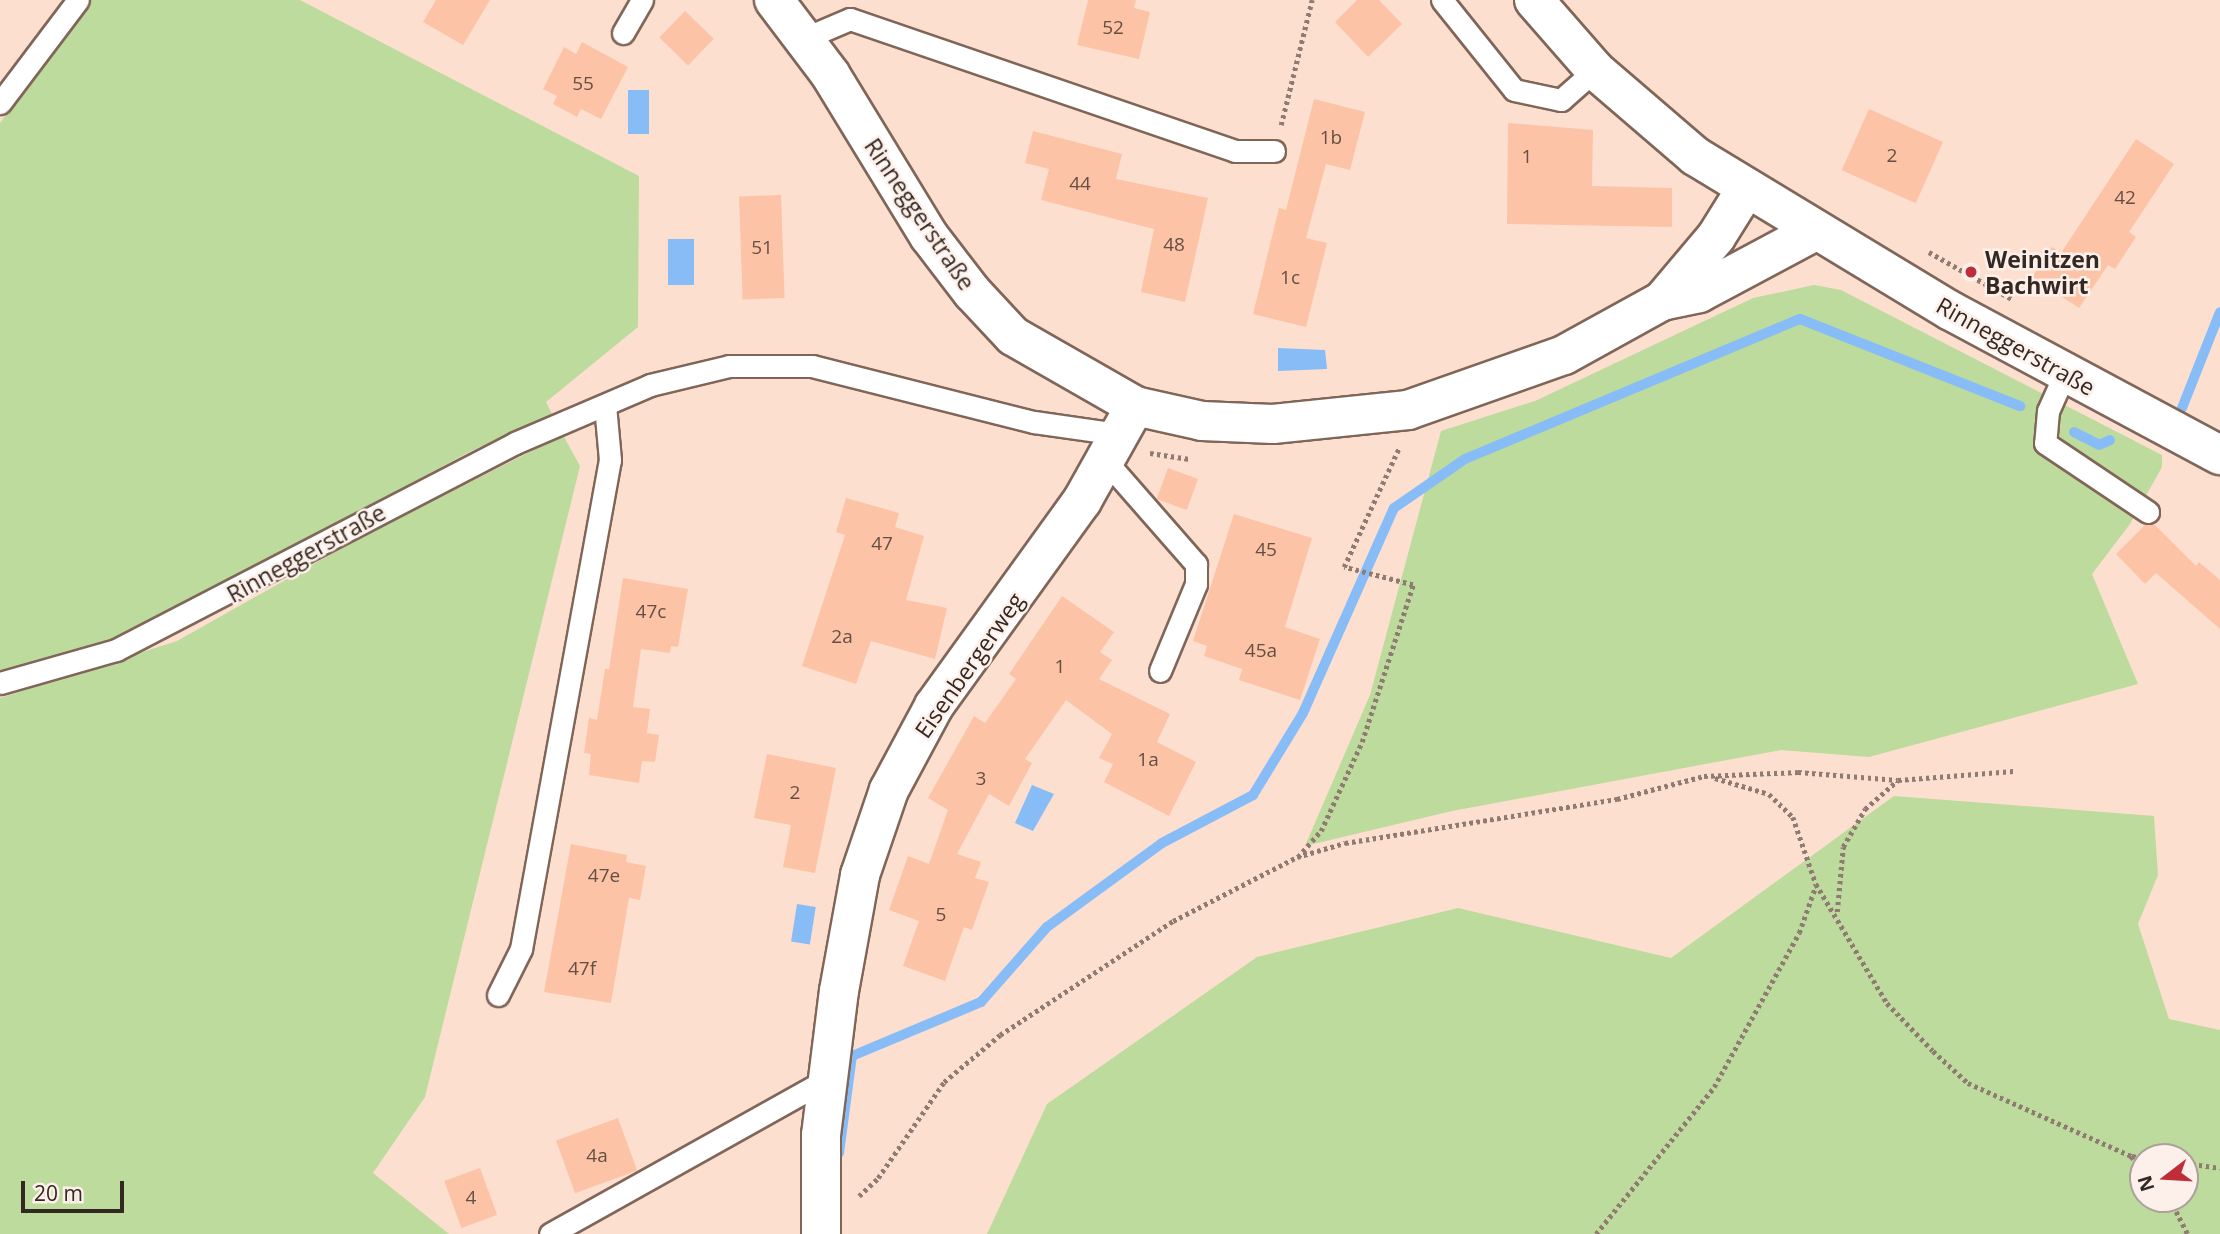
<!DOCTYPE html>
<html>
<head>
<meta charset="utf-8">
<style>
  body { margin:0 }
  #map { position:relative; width:2220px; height:1234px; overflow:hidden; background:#fddfd0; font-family:"Open Sans",sans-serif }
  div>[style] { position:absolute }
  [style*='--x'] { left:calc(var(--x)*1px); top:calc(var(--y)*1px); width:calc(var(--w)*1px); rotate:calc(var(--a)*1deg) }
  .green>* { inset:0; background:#bcdb9d }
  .water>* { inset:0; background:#87bcf7; transform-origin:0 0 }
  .stream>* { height:10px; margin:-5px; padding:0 5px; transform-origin:5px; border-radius:5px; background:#87bcf7 }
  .building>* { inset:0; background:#fcc3a7; transform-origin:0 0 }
  .path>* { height:4.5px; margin-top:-2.25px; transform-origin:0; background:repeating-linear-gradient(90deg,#8f7b71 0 3.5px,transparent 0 7px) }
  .roads { filter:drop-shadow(2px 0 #806659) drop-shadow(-2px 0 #806659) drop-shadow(0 2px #806659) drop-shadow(0 -2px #806659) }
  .service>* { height:21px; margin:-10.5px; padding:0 10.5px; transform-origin:10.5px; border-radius:10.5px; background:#fff }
  .minor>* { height:38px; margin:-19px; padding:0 19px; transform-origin:19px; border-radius:19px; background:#fff }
  .secondary>* { height:38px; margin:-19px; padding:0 19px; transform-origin:19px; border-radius:19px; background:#fff }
  .dots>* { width:19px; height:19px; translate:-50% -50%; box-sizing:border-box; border:4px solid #fdf0ea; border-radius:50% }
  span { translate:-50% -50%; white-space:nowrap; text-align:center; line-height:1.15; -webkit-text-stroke:5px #fdf0ea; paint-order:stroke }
  .number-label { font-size:19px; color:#654f43 }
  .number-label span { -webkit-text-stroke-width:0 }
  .street-label { font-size:23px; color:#332822 }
  .poi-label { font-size:23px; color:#332822; font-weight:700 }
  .left { translate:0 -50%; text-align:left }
  .north { position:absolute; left:2129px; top:1143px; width:70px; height:70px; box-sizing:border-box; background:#fdf0ea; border:2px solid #aca09a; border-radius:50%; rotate:253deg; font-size:19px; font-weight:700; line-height:28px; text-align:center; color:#332822 }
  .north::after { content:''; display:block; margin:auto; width:24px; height:32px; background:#be2d38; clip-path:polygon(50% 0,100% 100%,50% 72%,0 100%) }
  .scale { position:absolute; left:21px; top:1181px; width:103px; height:32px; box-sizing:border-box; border:4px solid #332822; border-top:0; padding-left:9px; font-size:21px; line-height:24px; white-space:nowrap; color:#332822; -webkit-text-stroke:5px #fdf0ea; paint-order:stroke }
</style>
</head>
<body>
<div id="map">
  <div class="green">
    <div style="clip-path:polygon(91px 0,300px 0,639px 176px,638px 327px,546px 402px,552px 414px,469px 452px,130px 635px,0 673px,0 123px)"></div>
    <div style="clip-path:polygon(1814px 285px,1841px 290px,2162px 455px,2162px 467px,2130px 524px,2092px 574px,2138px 684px,1869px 757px,1781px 750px,1452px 811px,1305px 846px,1370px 695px,1441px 431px,1535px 401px,1753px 298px)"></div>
    <div style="clip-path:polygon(563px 435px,580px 466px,425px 1097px,373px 1173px,449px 1234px,0 1234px,0 698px,177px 641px,360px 538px)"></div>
    <div style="clip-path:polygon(evenodd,1894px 796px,2154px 816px,2158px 875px,2138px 924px,2169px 1019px,2220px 1030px,2220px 1234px,987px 1234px,1047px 1104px,1257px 957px,1458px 908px,1671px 958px,1894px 796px,2143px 1157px,2185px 1157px,2185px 1199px,2143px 1199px,2143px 1157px)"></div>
  </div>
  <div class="water">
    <div style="left:628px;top:90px;width:21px;height:44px"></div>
    <div style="left:668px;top:239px;width:26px;height:46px"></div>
    <div style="clip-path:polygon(1278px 348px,1325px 350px,1327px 369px,1278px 371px)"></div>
    <div style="clip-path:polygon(1032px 785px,1054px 794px,1033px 831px,1015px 823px)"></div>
    <div style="left:797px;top:904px;width:19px;height:38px;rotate:9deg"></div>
  </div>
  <div class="stream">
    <div style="--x:2182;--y:408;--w:103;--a:-68.4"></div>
    <div style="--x:2074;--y:432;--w:28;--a:27"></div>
    <div style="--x:2099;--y:445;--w:12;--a:-24"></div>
    <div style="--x:839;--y:1153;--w:98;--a:-82.4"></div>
    <div style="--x:852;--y:1056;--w:140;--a:-22.7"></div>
    <div style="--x:981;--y:1002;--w:100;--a:-48.7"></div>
    <div style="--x:1047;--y:927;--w:142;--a:-36.1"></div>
    <div style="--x:1162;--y:843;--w:103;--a:-27.8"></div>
    <div style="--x:1253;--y:795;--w:96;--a:-58.6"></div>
    <div style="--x:1303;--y:713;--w:224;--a:-66.1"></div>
    <div style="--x:1394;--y:508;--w:86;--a:-34.6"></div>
    <div style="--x:1465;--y:459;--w:363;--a:-22.7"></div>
    <div style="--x:1800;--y:319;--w:237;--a:21.6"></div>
  </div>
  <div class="building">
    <div style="clip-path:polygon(436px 0,490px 0,463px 45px,423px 22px)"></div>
    <div style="clip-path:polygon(1088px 0,1136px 0,1134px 8px,1150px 12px,1139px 59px,1077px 45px)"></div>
    <div style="clip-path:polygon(1357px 0,1379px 0,1402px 24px,1368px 57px,1335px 22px)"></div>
    <div style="left:685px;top:11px;width:40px;height:37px;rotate:44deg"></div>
    <div style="clip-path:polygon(582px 42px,628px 67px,601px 119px,581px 109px,577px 117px,553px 104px,557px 96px,543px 89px,564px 47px,576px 54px)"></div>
    <div style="clip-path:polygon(1314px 99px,1365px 112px,1350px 170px,1326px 164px,1306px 238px,1327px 243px,1306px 327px,1253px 314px,1279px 208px,1286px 210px)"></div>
    <div style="left:1869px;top:109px;width:81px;height:67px;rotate:24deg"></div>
    <div style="clip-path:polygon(1508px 123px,1593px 130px,1592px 186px,1672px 188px,1672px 227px,1507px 224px)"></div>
    <div style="clip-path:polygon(1033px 131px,1122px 154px,1116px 179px,1208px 198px,1185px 302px,1141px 292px,1154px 229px,1041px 200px,1049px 169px,1025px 163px)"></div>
    <div style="clip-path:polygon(2136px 139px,2174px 164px,2129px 232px,2136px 237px,2115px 269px,2108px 265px,2079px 308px,2032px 277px,2052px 247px,2061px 253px)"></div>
    <div style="left:781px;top:195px;width:103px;height:42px;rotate:88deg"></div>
    <div style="left:1168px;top:468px;width:32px;height:33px;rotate:20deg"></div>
    <div style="clip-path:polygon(846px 498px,899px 513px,895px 527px,924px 536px,906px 600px,947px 608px,935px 659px,871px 641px,856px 684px,802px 666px,845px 535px,836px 532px)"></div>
    <div style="clip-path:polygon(1234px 514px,1312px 538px,1285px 627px,1320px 639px,1300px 700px,1239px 680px,1242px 669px,1204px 656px,1207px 646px,1193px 641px)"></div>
    <div style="clip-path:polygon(2154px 524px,2196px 566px,2199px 562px,2220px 580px,2220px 629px,2156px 573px,2145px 584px,2116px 554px,2145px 525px)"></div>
    <div style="clip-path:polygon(623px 578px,688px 589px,678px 647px,671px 646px,670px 653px,641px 649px,633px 707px,650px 709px,647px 733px,659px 735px,655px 762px,642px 761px,639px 783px,589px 775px,591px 754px,584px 753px,589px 718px,597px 720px,605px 669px,609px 669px)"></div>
    <div style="clip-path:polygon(1062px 596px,1114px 632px,1100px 652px,1112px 660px,1099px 679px,1170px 714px,1157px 742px,1196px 762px,1169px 816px,1104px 782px,1113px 764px,1099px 758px,1112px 734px,1066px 700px,1025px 759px,1032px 763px,1009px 806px,989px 794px,957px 854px,981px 862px,975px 878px,989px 882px,972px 930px,964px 927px,945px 981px,903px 966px,919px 921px,889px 910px,908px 856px,929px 864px,948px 810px,928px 798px,974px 716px,985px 723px,1016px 679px,1009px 674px)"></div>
    <div style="clip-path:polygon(767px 754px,836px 768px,815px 873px,783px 867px,791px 825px,754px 818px)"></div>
    <div style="clip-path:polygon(571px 844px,627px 855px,626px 862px,646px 866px,640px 900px,629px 898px,611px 1003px,544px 992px)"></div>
    <div style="left:618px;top:1118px;width:56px;height:66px;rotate:70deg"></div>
    <div style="left:480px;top:1168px;width:50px;height:38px;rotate:70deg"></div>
  </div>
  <div class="path">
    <div style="--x:1281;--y:125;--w:129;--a:-76.1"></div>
    <div style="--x:1929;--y:252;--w:95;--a:29.5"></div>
    <div style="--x:1150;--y:453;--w:40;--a:8.5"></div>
    <div style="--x:1715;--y:778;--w:56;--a:16.5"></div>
    <div style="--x:1769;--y:794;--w:33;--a:44"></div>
    <div style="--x:1793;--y:817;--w:71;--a:71.1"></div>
    <div style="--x:1816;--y:884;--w:139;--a:59.2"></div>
    <div style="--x:1887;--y:1003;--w:66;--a:46.2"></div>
    <div style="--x:1933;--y:1051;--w:47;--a:42.4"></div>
    <div style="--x:1968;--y:1083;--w:179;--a:24.1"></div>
    <div style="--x:2131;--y:1156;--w:18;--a:47"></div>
    <div style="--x:1298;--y:857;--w:35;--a:-49"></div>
    <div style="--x:1321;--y:831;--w:98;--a:-65.3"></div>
    <div style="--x:1362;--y:742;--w:165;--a:-72"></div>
    <div style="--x:1413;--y:585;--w:71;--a:-165.4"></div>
    <div style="--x:1344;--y:567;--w:131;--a:-65.2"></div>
    <div style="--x:1837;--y:912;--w:65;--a:-84.7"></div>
    <div style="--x:1843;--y:847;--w:44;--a:-59.9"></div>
    <div style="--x:1865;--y:809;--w:43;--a:-41.2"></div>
    <div style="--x:2132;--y:1156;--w:11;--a:10"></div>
    <div style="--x:2185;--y:1163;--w:35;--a:8"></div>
    <div style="--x:859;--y:1196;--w:26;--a:-43"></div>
    <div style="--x:878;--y:1178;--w:116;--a:-55.5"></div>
    <div style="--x:944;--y:1082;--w:73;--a:-40"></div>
    <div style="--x:1000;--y:1035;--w:207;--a:-33.4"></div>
    <div style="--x:1173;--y:921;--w:140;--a:-27.3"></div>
    <div style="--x:1297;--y:857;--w:50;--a:-16.3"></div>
    <div style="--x:1345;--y:843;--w:276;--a:-9.2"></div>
    <div style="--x:1617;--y:799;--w:90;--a:-14.8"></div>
    <div style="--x:1704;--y:776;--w:94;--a:-2.4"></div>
    <div style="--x:1798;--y:772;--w:100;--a:4.6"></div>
    <div style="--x:1898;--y:780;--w:116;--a:-4.4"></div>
    <div style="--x:2170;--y:1199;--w:39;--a:63"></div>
    <div style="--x:1596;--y:1234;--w:189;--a:-51.2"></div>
    <div style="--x:1714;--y:1087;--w:176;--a:-61.1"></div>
    <div style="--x:1799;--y:933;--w:51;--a:-70.5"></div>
  </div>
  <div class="roads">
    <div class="service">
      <div style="--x:1442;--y:0;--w:115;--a:51.3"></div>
      <div style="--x:1514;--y:90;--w:48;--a:12"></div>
      <div style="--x:1561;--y:100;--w:45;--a:-41.4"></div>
      <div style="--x:623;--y:33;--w:38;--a:-60"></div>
      <div style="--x:803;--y:39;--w:51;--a:-23.1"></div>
      <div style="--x:850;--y:19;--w:407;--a:18.9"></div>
      <div style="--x:1235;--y:151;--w:39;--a:0"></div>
      <div style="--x:0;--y:103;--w:129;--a:-52.9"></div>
      <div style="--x:2065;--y:373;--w:42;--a:114.1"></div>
      <div style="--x:2048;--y:411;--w:32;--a:95"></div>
      <div style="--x:2045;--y:443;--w:124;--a:33.8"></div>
      <div style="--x:1104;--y:459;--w:140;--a:48.8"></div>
      <div style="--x:1196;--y:564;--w:20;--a:90"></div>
      <div style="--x:1196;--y:584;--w:94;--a:112.5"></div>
      <div style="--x:0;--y:683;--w:121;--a:-15.9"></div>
      <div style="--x:116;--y:650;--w:449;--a:-27.4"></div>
      <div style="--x:515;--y:443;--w:147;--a:-23.2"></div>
      <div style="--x:650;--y:385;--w:81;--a:-13.5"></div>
      <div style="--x:729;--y:366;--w:83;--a:0"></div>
      <div style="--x:812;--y:366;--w:229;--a:14.2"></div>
      <div style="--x:1034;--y:422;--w:84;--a:8.2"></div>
      <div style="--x:498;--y:995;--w:51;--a:-63.4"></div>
      <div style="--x:521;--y:949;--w:497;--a:-79.7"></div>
      <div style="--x:610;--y:460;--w:55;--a:-95.2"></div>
      <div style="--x:550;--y:1234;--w:316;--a:-29.2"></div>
    </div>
    <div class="minor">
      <div style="--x:821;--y:1234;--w:99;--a:-90"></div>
      <div style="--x:821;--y:1135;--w:145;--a:-82.9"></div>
      <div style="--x:839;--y:991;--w:118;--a:-79.7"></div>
      <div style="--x:860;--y:875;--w:90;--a:-71.2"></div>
      <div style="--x:889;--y:790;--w:95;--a:-61.8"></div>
      <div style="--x:934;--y:706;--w:253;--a:-54.2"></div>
      <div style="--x:1082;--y:501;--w:109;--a:-60.8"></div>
    </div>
    <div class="secondary">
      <div style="--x:774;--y:0;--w:93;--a:52.9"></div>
      <div style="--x:830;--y:74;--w:190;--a:58.6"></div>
      <div style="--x:929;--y:236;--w:71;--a:52.5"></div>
      <div style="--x:972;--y:292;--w:60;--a:47"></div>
      <div style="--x:1013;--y:336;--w:141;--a:29.8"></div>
      <div style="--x:1135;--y:406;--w:69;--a:12.6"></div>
      <div style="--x:1202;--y:421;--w:71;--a:2.4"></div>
      <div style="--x:1273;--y:424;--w:136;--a:-5.9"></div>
      <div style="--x:1408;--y:410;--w:165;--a:-19.4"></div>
      <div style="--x:1564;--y:355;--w:112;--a:-28.9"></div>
      <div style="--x:1662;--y:301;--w:38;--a:-12"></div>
      <div style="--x:1699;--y:293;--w:132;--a:-28.1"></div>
      <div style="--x:1534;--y:0;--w:93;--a:48.9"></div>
      <div style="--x:1595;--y:70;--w:132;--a:40.7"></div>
      <div style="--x:1695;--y:156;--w:299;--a:31.2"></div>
      <div style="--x:1951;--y:311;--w:305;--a:28.2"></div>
      <div style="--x:1662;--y:301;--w:84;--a:-49.8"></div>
      <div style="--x:1716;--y:237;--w:57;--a:-58"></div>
    </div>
  </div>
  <div class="dots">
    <div style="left:1971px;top:272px;background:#be2d38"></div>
  </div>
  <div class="number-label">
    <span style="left:1113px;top:28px">52</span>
    <span style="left:583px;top:84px">55</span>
    <span style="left:1331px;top:138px">1b</span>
    <span style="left:1892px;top:156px">2</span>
    <span style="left:1527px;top:157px">1</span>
    <span style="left:1080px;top:184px">44</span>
    <span style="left:2125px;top:198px">42</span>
    <span style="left:1174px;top:245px">48</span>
    <span style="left:762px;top:248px">51</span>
    <span style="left:1290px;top:278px">1c</span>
    <span style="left:882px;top:544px">47</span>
    <span style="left:1266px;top:550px">45</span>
    <span style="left:651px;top:612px">47c</span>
    <span style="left:842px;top:637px">2a</span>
    <span style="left:1261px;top:651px">45a</span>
    <span style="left:1060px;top:667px">1</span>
    <span style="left:1148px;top:760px">1a</span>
    <span style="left:981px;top:779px">3</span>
    <span style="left:795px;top:793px">2</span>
    <span style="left:604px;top:876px">47e</span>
    <span style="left:941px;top:915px">5</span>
    <span style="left:582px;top:969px">47f</span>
    <span style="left:597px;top:1156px">4a</span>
    <span style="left:471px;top:1198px">4</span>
  </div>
  <div class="street-label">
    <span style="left:920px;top:214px;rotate:56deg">Rinneggerstraße</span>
    <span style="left:2016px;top:346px;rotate:29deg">Rinneggerstraße</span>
    <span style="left:306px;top:553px;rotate:-29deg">Rinneggerstraße</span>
    <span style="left:969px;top:665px;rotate:-55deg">Eisenbergerweg</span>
  </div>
  <div class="poi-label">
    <span class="left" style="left:1985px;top:272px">Weinitzen<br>Bachwirt</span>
  </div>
  <div class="north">N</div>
  <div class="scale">20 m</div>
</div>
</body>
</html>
